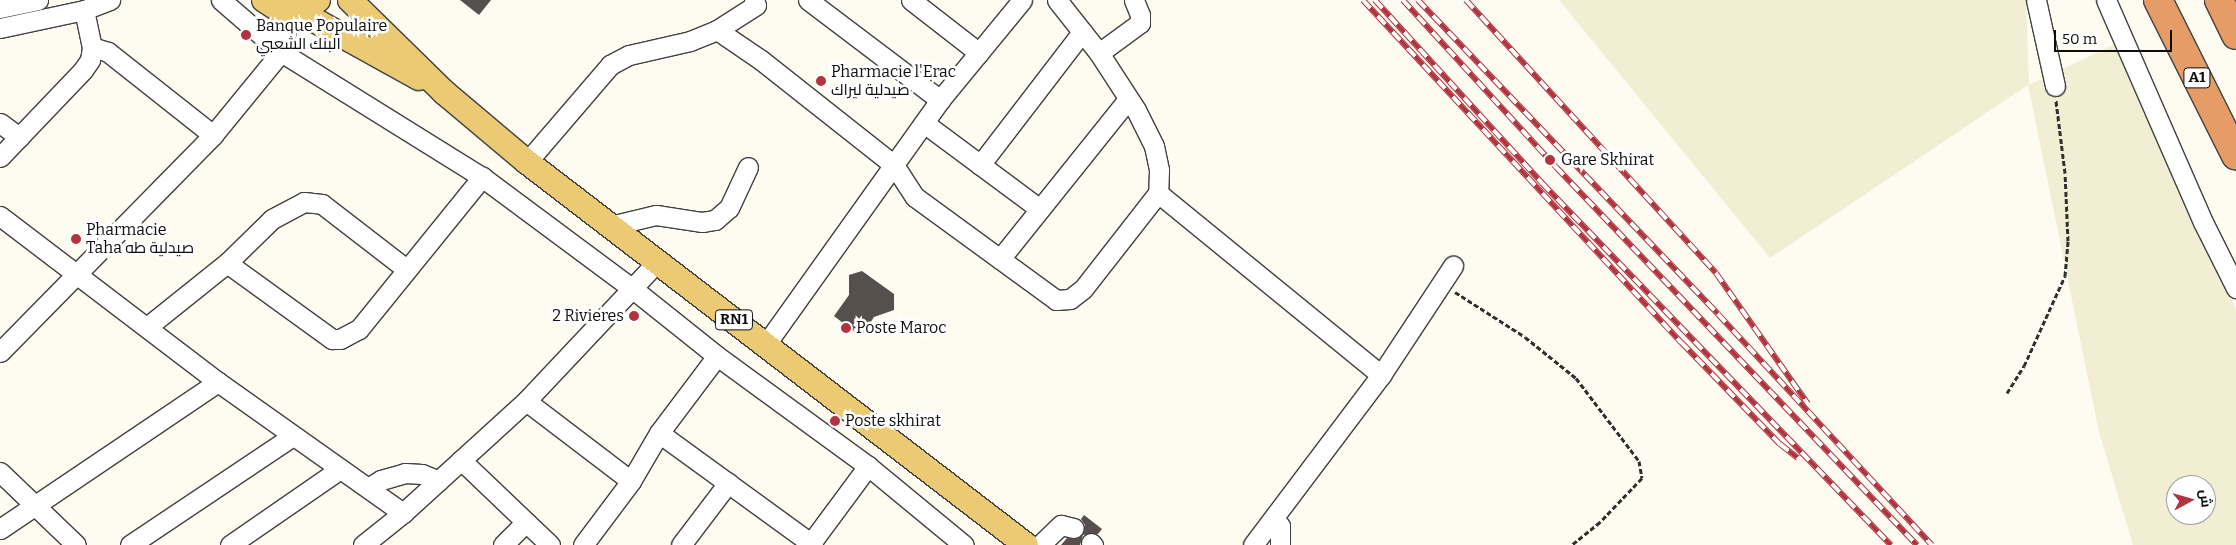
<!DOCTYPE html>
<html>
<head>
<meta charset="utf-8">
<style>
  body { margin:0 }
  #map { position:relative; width:2236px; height:545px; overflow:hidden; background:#fefbf1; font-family:Bitter,Cairo,serif }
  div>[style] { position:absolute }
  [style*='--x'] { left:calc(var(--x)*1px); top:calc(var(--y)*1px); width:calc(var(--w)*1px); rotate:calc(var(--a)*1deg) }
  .farmland>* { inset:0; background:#f2eed3 }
  .building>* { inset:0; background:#564f4c }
  .path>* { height:3px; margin-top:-1.5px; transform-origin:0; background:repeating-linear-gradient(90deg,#303030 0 5px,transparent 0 7.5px) }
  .roads { filter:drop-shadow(1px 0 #414141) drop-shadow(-1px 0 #414141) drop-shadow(0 1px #414141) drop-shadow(0 -1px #414141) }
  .minor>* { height:19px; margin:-9.5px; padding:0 9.5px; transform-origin:9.5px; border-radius:9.5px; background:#fff }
  .major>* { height:24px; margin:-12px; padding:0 12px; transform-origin:12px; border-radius:12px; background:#ebca73 }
  .highway>* { height:28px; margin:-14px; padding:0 14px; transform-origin:14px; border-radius:14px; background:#e69c66 }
  .rail>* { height:5.5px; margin-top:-2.75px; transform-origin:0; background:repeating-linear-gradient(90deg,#fff 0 11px,#b1333e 0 22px); box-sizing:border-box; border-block:1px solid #b1333e }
  .dots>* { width:14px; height:14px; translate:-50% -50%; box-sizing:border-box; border:2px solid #fff; border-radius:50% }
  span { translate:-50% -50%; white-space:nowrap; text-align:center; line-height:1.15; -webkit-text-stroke:5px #fff; paint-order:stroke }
  .shield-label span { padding:1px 4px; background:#fff; border:1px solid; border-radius:4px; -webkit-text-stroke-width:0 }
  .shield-label { font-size:15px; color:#0e0e0e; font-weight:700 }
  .poi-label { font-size:16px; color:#0e0e0e }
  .left { translate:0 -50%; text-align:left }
  .right { translate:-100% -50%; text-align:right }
  .north { position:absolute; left:2166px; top:475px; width:50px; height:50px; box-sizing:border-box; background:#fff; border:1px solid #9f9f9f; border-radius:50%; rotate:84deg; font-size:14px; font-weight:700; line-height:20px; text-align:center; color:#0e0e0e }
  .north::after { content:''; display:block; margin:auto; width:18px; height:22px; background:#b1333e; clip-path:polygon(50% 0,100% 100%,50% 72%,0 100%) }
  .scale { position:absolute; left:2054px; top:30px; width:118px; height:22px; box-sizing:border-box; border:2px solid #0e0e0e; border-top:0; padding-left:6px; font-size:15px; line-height:18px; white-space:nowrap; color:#0e0e0e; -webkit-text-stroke:4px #fff; paint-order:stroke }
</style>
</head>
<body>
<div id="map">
  <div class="farmland">
    <div style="clip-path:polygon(evenodd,1559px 0,2026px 0,2029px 85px,2124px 40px,2236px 310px,2236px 545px,2133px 545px,2099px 432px,2028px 85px,1770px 258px,1559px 0,2176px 485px,2206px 485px,2206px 515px,2176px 515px,2176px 485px)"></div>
  </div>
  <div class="building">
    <div style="clip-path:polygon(460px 0,491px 0,479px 15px)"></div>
    <div style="clip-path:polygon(862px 271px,894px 294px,894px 310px,874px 317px,861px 337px,834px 316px,849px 295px,849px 275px)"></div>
    <div style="clip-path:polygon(1084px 515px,1102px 529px,1098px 534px,1083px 535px,1080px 545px,1061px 545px,1067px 538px,1077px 539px,1083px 535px,1085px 525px,1081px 519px)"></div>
  </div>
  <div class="path">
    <div style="--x:1455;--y:292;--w:83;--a:32.7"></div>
    <div style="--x:1525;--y:337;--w:65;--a:38.8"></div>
    <div style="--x:1576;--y:378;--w:104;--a:52.8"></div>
    <div style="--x:1639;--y:461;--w:17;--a:80"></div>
    <div style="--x:1642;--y:478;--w:61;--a:133.7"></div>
    <div style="--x:1600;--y:522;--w:36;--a:141"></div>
    <div style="--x:2007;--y:393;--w:32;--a:-58"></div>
    <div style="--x:2024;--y:366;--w:99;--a:-65.5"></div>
    <div style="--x:2065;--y:276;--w:35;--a:-85"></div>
    <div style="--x:2068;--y:241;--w:68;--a:-92.5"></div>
    <div style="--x:2065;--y:173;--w:73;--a:-97.1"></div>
  </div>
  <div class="roads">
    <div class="minor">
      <div style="--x:221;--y:0;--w:79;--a:40.9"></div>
      <div style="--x:281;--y:52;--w:237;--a:31.9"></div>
      <div style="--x:482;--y:177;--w:188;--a:36.6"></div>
      <div style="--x:633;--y:289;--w:107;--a:38.6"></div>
      <div style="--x:717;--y:356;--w:187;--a:36.1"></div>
      <div style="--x:868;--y:466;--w:124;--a:39.5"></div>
      <div style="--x:808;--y:0;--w:166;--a:37.1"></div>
      <div style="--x:911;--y:0;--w:86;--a:37.9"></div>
      <div style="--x:1057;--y:0;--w:68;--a:51.6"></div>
      <div style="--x:1099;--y:53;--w:68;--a:57"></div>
      <div style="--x:1136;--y:110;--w:40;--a:63.4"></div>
      <div style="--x:1154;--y:146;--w:25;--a:78"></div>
      <div style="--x:1159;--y:170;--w:23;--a:92"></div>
      <div style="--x:1158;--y:193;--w:288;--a:39.2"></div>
      <div style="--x:2036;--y:0;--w:88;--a:77.5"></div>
      <div style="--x:2106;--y:0;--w:242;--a:66.4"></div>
      <div style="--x:2203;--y:222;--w:74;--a:63.4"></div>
      <div style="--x:0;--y:8;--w:39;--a:-12"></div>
      <div style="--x:84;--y:10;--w:38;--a:78"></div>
      <div style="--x:92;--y:47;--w:17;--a:17"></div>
      <div style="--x:108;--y:52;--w:134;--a:38.3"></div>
      <div style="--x:0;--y:28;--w:86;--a:-12.1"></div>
      <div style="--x:84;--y:10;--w:28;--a:-21"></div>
      <div style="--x:717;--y:30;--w:53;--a:34.3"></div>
      <div style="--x:761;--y:60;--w:169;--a:38.3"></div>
      <div style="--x:894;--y:165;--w:38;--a:57"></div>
      <div style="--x:915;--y:197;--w:175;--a:36.1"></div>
      <div style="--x:1056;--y:300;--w:14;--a:-4"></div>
      <div style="--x:1070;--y:299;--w:16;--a:-38"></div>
      <div style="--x:1083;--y:289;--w:122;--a:-52"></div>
      <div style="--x:1099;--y:53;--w:51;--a:-36.2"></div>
      <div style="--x:1140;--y:23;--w:8;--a:-90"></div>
      <div style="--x:1140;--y:15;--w:16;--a:-112"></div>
      <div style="--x:0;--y:123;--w:24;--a:36"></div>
      <div style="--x:924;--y:123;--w:144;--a:36.6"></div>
      <div style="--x:0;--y:157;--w:120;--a:-46.3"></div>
      <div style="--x:83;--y:70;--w:12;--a:-55"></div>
      <div style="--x:90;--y:60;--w:13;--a:-81"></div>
      <div style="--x:527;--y:162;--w:128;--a:-49.4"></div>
      <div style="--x:610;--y:65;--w:21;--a:-28"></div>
      <div style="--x:629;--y:55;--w:63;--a:-12.9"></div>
      <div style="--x:690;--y:41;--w:29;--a:-22"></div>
      <div style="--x:717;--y:30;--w:46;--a:-32.7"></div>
      <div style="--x:756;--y:5;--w:5;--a:-112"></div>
      <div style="--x:980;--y:165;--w:168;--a:-52.5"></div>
      <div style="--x:0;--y:216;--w:274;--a:37.3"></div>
      <div style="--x:218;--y:382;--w:227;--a:35.3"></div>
      <div style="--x:610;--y:226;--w:47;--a:-13.4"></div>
      <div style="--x:656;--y:215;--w:47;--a:8.7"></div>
      <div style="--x:702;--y:222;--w:13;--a:-9"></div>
      <div style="--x:715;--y:220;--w:18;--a:-41"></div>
      <div style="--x:729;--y:208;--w:45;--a:-65.1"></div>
      <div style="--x:1000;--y:259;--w:205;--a:-51.3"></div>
      <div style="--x:227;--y:263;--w:130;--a:35.9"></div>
      <div style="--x:332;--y:339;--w:8;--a:0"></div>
      <div style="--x:340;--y:339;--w:21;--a:-28"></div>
      <div style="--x:359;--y:329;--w:196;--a:-51"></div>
      <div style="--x:147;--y:327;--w:102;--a:-38.7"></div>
      <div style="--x:227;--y:263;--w:63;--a:-44.4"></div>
      <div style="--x:272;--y:219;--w:36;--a:-28"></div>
      <div style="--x:304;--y:202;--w:18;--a:6"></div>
      <div style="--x:322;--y:204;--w:106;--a:37.7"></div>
      <div style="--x:766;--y:344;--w:300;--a:-54.5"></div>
      <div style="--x:940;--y:100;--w:129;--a:-50.6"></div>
      <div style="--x:0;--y:352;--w:304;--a:-45.5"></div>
      <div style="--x:213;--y:135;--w:107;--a:-50.7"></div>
      <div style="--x:281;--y:52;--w:22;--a:-77"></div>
      <div style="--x:286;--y:31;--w:20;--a:-96"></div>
      <div style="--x:526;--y:401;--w:132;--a:37.3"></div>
      <div style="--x:659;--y:433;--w:190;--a:36"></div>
      <div style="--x:461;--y:460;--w:123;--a:43.7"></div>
      <div style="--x:0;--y:472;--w:105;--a:43.8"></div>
      <div style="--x:368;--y:488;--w:15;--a:-32"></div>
      <div style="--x:381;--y:480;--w:25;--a:-16"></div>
      <div style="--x:405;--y:473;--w:17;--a:3"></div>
      <div style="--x:422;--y:474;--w:18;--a:22"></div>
      <div style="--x:1274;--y:518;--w:10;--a:53"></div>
      <div style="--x:1280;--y:526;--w:19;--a:90"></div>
      <div style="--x:0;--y:529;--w:263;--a:-34"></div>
      <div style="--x:811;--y:543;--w:96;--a:-53.5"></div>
      <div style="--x:1091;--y:543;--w:3;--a:45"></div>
      <div style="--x:130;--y:545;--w:196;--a:-33.8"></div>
      <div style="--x:230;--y:545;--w:134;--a:-34.6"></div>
      <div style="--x:363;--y:545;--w:51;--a:-38.7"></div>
      <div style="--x:403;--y:513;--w:166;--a:-42.3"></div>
      <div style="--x:526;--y:401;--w:191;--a:-46.7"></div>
      <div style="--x:503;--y:545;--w:31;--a:-45"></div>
      <div style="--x:583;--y:545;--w:80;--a:-53.1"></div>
      <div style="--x:631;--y:481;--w:56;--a:-59.7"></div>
      <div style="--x:659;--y:433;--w:96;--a:-53"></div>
      <div style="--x:681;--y:545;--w:78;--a:-52.8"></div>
      <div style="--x:1040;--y:545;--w:29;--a:-44"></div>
      <div style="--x:1061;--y:525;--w:13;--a:13"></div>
      <div style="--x:1253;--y:545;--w:213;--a:-53"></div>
      <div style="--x:1381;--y:375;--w:131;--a:-56.6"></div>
    </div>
    <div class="major">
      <div style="--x:264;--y:0;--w:17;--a:33"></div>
      <div style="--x:278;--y:9;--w:13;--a:9"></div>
      <div style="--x:291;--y:11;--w:15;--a:-8"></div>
      <div style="--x:306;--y:9;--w:15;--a:-37"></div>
      <div style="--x:350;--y:0;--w:133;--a:44.4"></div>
      <div style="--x:445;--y:93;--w:107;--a:40.1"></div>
      <div style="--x:527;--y:162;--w:629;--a:37.51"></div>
      <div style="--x:298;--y:11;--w:138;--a:29"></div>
    </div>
    <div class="highway">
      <div style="--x:2158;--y:0;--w:174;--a:63.4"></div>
      <div style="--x:2219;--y:0;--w:39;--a:64"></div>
    </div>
  </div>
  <div class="rail">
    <div style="--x:1363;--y:0;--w:467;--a:47.1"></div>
    <div style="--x:1681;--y:342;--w:142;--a:45.9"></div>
    <div style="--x:1780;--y:444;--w:23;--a:38"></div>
    <div style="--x:1375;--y:0;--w:248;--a:47.6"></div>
    <div style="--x:1542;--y:183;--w:503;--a:46.05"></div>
    <div style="--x:1403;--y:0;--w:226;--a:47.5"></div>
    <div style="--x:1556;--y:167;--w:523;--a:46.32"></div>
    <div style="--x:1418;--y:0;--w:434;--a:46.3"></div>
    <div style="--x:1718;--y:314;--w:315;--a:47.2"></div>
    <div style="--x:1466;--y:0;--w:370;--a:47.5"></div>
    <div style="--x:1716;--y:273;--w:160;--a:54.9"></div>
  </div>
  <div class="dots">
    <div style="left:246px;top:35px;background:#b1333e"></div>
    <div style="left:821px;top:81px;background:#b1333e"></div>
    <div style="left:1550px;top:160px;background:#b1333e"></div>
    <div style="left:76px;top:239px;background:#b1333e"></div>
    <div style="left:634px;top:316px;background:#b1333e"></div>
    <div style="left:846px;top:328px;background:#b1333e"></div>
    <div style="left:835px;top:421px;background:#b1333e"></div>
  </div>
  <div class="shield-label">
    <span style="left:2197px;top:78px">A1</span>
    <span style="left:734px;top:320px">RN1</span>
  </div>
  <div class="poi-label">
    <span class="left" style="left:256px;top:35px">Banque Populaire<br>البنك الشعبي</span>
    <span class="left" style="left:831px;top:81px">Pharmacie l'Erac<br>صيدلية ليراك</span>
    <span class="left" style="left:1561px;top:160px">Gare Skhirat</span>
    <span class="left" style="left:86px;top:239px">Pharmacie<br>Taha صيدلية طه</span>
    <span class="right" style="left:624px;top:316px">2 Rivieres</span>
    <span class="left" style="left:856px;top:328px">Poste Maroc</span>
    <span class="left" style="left:845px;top:421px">Poste skhirat</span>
  </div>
  <div class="north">ش</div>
  <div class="scale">50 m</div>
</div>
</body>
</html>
